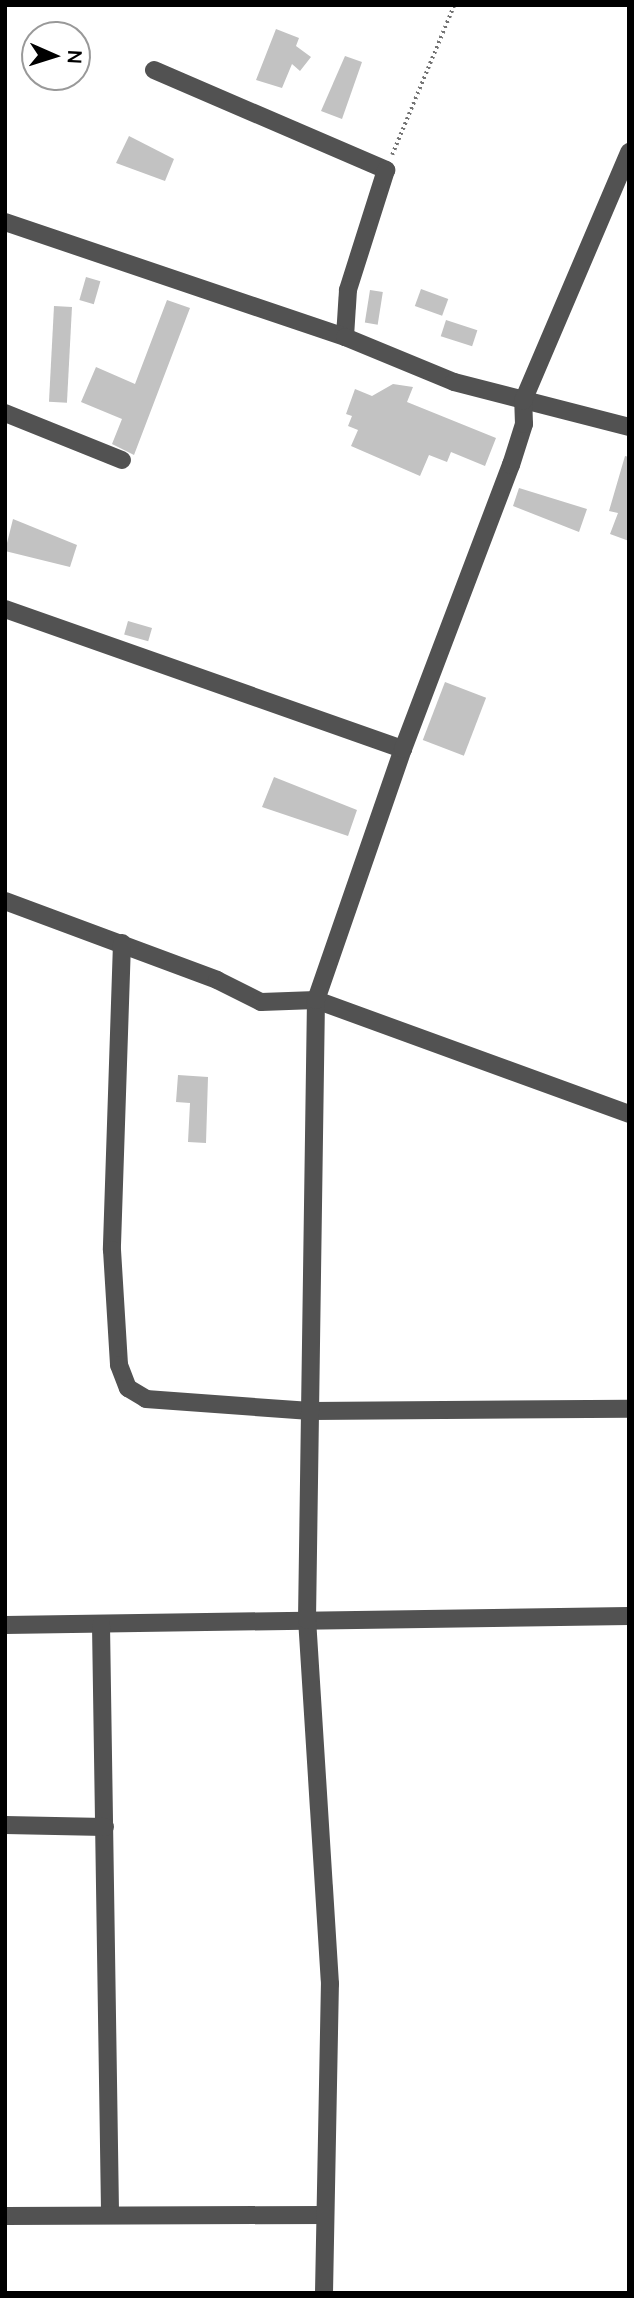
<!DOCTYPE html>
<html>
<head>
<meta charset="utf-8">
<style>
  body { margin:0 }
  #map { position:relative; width:634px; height:2298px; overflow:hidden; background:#fff; font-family:Manrope,sans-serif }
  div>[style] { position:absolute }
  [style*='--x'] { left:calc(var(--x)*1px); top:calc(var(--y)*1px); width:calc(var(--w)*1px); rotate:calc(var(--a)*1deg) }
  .building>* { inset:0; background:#c2c2c2; transform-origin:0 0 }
  .path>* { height:3.5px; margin-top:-1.75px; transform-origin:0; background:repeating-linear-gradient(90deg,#747474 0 2px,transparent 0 5.5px) }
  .minor>* { height:18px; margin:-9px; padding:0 9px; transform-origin:9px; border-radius:9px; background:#525252 }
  span { translate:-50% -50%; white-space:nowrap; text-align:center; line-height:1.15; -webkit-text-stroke:6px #fff; paint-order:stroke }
  .frame { position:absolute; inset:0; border:7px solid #000; pointer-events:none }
  .north { position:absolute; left:21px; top:21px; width:70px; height:70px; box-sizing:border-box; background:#fff; border:2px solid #999; border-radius:50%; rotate:93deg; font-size:19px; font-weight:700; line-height:28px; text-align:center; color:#000 }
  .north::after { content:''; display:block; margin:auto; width:24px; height:32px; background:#000; clip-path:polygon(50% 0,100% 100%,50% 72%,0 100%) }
</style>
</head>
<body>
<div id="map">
  <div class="building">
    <div style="clip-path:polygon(276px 29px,299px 38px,296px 46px,311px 57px,300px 71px,292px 64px,282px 88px,256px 80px)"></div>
    <div style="clip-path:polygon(345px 56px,362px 62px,342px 119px,321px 111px)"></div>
    <div style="clip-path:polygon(129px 136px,174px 159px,165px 181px,116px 163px)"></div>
    <div style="left:86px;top:277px;width:15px;height:24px;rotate:16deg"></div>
    <div style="left:421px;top:289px;width:29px;height:18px;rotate:20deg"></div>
    <div style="left:370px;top:290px;width:13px;height:33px;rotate:9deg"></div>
    <div style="clip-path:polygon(167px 300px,190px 308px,134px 455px,112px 444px,122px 419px,81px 402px,96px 367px,135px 384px)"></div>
    <div style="left:54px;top:306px;width:18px;height:96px;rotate:3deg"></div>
    <div style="left:446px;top:320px;width:33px;height:17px;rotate:18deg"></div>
    <div style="clip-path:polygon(393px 384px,413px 387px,407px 402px,496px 438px,485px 466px,451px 452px,447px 462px,429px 455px,420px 476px,351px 446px,358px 430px,348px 426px,352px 416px,346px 414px,355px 389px,372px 396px)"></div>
    <div style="clip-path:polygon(625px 456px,629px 457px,629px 541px,610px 534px,618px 513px,609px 511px)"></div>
    <div style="clip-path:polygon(519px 488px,587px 509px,579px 532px,513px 506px)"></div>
    <div style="clip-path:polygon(13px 519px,77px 545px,70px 567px,5px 551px)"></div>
    <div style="left:128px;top:621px;width:25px;height:14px;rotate:16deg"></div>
    <div style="left:445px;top:682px;width:44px;height:62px;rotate:21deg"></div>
    <div style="clip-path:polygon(274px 777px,357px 810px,348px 836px,262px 807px)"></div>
    <div style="clip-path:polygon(178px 1075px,208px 1077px,206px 1143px,188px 1142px,190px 1103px,176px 1102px)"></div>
  </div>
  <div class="path">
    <div style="--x:392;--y:155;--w:162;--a:-67.5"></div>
  </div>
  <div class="minor">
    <div style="--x:154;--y:70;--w:253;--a:23.3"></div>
    <div style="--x:386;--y:170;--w:126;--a:107.6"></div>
    <div style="--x:348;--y:290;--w:47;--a:93.7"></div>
    <div style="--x:5;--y:222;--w:359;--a:18.7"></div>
    <div style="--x:345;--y:337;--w:118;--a:22.4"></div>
    <div style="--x:454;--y:382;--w:181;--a:14.4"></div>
    <div style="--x:5;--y:413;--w:126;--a:21.9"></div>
    <div style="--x:5;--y:609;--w:422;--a:19.4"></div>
    <div style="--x:5;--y:901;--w:226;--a:20.4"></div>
    <div style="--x:217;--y:980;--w:49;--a:26.6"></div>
    <div style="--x:261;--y:1002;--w:55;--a:-2.1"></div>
    <div style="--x:316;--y:1000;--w:333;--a:20"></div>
    <div style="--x:122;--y:943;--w:307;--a:91.9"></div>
    <div style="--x:112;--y:1250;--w:115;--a:86.5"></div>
    <div style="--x:119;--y:1365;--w:25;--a:69"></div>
    <div style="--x:128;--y:1388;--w:21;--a:31"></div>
    <div style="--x:146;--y:1399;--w:165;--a:4.2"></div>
    <div style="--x:311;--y:1411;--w:318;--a:-0.4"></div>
    <div style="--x:5;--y:1625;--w:624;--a:-0.83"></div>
    <div style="--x:101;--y:1625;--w:587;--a:89.12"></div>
    <div style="--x:5;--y:1825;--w:100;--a:1.1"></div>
    <div style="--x:5;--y:2216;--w:320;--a:-0.2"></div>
    <div style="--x:324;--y:2293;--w:309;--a:-88.9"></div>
    <div style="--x:330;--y:1984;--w:365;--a:-93.6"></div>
    <div style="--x:307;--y:1620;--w:620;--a:-89.17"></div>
    <div style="--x:316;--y:1000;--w:266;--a:-70.9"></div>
    <div style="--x:403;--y:749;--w:304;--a:-69.2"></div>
    <div style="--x:511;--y:465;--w:43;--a:-72.4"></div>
    <div style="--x:524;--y:424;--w:23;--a:-92"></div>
    <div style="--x:523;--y:401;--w:271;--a:-66.9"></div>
  </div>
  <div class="frame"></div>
  <div class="north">N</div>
</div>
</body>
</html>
